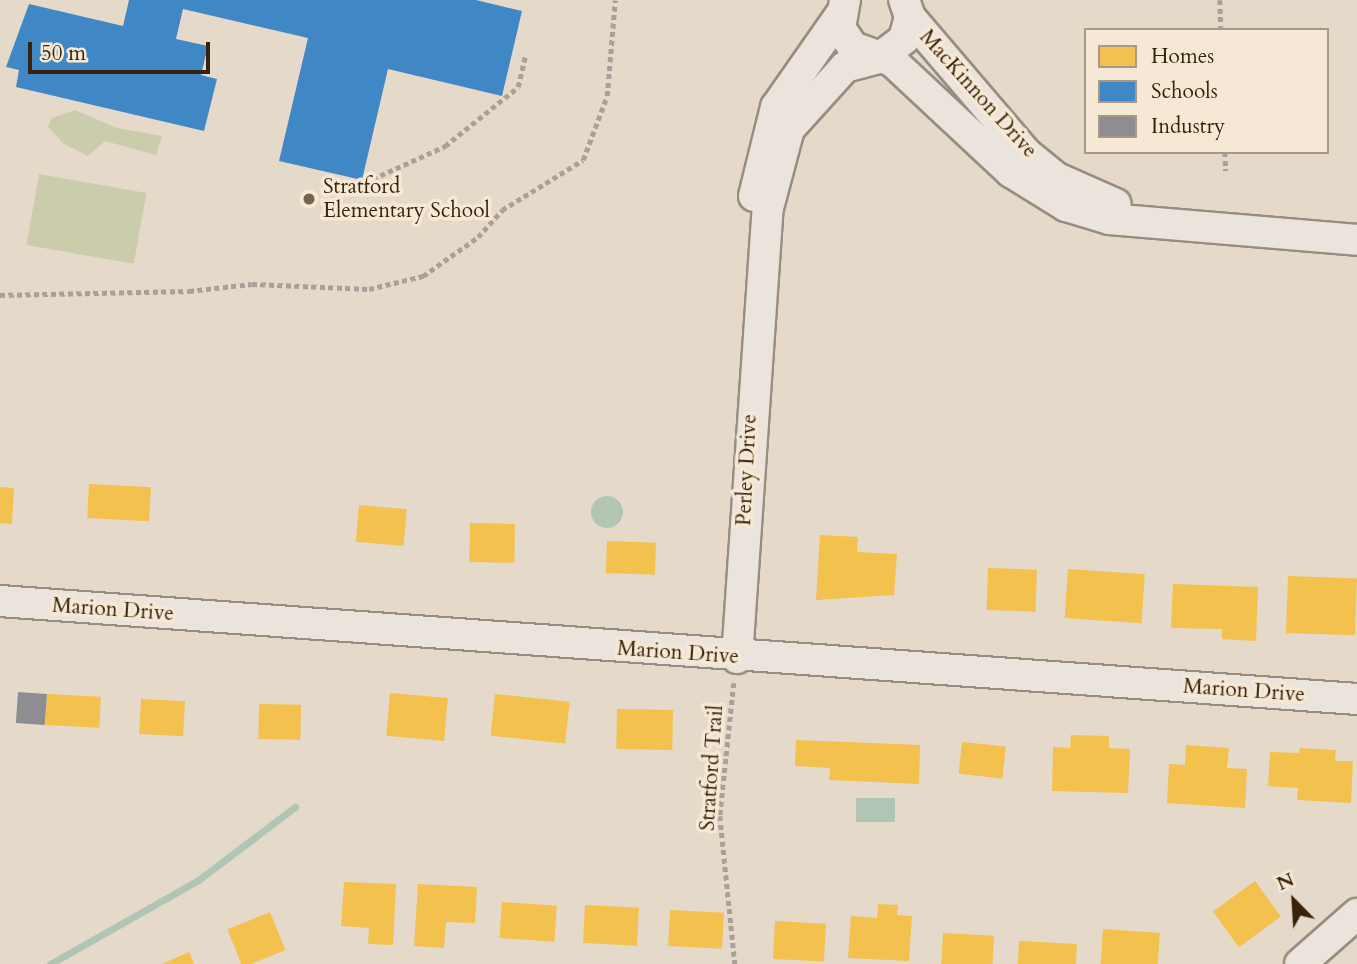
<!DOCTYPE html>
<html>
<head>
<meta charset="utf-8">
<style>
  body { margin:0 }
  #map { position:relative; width:1357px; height:964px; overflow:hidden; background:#e5d9c9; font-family:Cardo,serif }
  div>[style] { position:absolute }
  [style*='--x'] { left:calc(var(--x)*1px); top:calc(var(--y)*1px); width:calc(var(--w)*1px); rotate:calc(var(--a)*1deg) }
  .green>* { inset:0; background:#cbccac; transform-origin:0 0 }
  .water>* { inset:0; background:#b1c5b5; transform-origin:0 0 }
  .round { border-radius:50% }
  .homes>* { inset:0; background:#f2c14e; transform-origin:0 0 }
  .schools>* { inset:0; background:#3f88c5 }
  .industry>* { inset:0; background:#8d8d92; transform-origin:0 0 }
  .stream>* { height:7px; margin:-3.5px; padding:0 3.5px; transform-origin:3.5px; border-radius:3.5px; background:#b1c5b5 }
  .path>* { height:4.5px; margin-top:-2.25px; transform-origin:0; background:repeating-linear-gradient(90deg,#a8a199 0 5px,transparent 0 8.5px) }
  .roads { filter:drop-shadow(2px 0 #978d81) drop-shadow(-2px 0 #978d81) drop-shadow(0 2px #978d81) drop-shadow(0 -2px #978d81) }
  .minor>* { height:30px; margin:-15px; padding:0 15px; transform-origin:15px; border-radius:15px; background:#eae4dc }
  .dots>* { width:19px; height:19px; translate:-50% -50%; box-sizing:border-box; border:4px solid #f5e8d5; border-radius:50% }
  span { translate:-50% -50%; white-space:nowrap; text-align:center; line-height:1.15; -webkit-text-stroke:7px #f5e8d5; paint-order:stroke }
  .street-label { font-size:21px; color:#38230a }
  .poi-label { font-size:21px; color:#38230a }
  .left { translate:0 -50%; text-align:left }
  .legend { position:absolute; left:1084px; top:28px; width:245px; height:126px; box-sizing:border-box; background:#f5e8d5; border:2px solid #a99984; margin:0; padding:9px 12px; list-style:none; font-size:21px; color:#38230a }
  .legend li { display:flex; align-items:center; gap:14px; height:35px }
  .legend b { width:35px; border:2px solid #a99984 }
  .north { position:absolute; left:1259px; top:866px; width:70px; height:70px; -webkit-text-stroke:5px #f5e8d5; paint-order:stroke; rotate:336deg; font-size:19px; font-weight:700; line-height:28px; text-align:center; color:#38230a }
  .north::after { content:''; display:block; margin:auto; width:24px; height:32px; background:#38230a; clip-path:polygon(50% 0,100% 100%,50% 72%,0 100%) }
  .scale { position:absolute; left:28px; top:42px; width:182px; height:32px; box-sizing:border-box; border:4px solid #38230a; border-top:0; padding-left:9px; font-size:21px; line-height:24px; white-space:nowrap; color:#38230a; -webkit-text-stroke:5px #f5e8d5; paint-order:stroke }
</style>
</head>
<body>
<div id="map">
  <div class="green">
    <div style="clip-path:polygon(75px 110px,117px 128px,162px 136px,156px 155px,105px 141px,88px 156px,64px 144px,48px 127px,52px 118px)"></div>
    <div style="left:39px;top:174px;width:109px;height:72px;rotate:10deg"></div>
  </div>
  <div class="water">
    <div class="round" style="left:591px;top:496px;width:32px;height:32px"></div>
    <div style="left:895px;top:798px;width:24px;height:39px;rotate:90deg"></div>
  </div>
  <div class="homes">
    <div style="left:89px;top:484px;width:62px;height:34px;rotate:3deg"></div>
    <div style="clip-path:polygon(0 487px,14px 488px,12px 524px,0 523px)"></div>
    <div style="left:359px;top:505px;width:48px;height:37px;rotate:5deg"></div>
    <div style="left:470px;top:523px;width:45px;height:39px;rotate:1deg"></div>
    <div style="clip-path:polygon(820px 535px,858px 537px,857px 552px,897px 554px,894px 595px,816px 600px)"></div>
    <div style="left:607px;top:541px;width:49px;height:32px;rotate:2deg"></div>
    <div style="left:988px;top:568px;width:49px;height:42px;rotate:2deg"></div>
    <div style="left:1068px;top:569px;width:77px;height:49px;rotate:4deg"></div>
    <div style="left:1288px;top:576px;width:69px;height:57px;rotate:2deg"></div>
    <div style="clip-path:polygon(1173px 584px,1258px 587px,1256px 641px,1222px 639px,1222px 629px,1171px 628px)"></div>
    <div style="left:390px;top:693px;width:58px;height:43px;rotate:5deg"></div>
    <div style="left:47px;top:694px;width:54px;height:31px;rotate:3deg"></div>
    <div style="left:495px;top:694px;width:75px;height:42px;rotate:6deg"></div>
    <div style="left:141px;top:699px;width:44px;height:35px;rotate:3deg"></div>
    <div style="left:259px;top:704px;width:42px;height:35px;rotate:1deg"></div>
    <div style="left:617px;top:709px;width:56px;height:40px;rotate:1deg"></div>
    <div style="clip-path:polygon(1071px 735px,1109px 736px,1109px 748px,1130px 749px,1128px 793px,1052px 791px,1053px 747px,1070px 748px)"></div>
    <div style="clip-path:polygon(796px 740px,920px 745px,919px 784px,829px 780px,830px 768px,795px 766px)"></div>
    <div style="left:962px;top:742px;width:44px;height:32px;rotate:6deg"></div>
    <div style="clip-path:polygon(1186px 745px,1229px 748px,1227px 768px,1247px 769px,1245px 808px,1167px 803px,1169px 764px,1185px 765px)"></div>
    <div style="clip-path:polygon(1300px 748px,1336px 750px,1335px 761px,1353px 761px,1351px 803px,1297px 800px,1298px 788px,1268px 786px,1270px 752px,1299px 753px)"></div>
    <div style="left:1255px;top:881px;width:44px;height:52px;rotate:54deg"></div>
    <div style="clip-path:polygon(344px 882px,396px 884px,393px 945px,368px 944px,369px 928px,341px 926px)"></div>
    <div style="clip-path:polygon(418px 884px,477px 887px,475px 923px,446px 922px,444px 948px,414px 946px)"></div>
    <div style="left:502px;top:902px;width:55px;height:36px;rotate:4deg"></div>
    <div style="clip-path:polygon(878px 904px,898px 905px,897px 915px,912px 916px,909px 961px,848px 958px,851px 916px,877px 918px)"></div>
    <div style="left:585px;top:905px;width:54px;height:38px;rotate:3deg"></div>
    <div style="left:670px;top:910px;width:54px;height:36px;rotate:3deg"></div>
    <div style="left:270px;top:912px;width:41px;height:46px;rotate:68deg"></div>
    <div style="left:775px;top:921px;width:51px;height:38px;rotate:3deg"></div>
    <div style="left:1103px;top:929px;width:57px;height:35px;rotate:4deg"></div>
    <div style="left:943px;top:933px;width:51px;height:31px;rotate:3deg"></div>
    <div style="left:1019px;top:941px;width:58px;height:23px;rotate:3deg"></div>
    <div style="clip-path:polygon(189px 952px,194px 964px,162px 964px)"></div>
  </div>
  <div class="schools">
    <div style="clip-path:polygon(129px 0,476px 0,522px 11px,502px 96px,388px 69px,362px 180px,279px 161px,308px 38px,183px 9px,176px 39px,208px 46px,201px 75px,217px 79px,204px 131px,16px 87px,19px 70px,6px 67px,29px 4px,123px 26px)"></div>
  </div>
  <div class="industry">
    <div style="left:18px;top:692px;width:29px;height:31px;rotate:4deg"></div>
  </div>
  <div class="stream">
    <div style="--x:50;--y:964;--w:169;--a:-29.5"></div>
    <div style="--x:197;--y:881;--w:123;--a:-37.1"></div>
  </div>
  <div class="path">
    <div style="--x:1220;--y:0;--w:30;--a:88"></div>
    <div style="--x:1225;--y:152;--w:19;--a:87"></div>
    <div style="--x:322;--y:187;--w:35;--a:-2"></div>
    <div style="--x:357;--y:186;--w:97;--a:-24.4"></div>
    <div style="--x:445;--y:146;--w:94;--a:-38.9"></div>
    <div style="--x:518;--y:87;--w:31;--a:-77"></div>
    <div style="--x:0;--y:295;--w:189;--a:-1.2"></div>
    <div style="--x:189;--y:291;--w:63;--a:-6.3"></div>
    <div style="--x:252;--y:284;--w:117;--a:2.4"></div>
    <div style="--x:369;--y:289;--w:56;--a:-13.5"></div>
    <div style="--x:423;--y:276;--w:67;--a:-35.3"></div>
    <div style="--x:478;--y:237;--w:36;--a:-48"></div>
    <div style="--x:502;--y:210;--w:95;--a:-31.7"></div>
    <div style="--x:583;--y:160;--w:68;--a:-69.4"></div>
    <div style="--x:607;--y:96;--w:96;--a:-85.2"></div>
    <div style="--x:734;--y:683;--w:134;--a:96"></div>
    <div style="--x:720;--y:816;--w:149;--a:84.2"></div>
  </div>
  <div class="roads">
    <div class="minor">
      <div style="--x:845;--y:0;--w:28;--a:100"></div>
      <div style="--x:840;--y:28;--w:23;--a:56"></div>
      <div style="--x:853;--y:47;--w:41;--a:19.7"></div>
      <div style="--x:892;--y:61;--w:163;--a:43"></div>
      <div style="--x:1011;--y:172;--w:65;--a:31.7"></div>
      <div style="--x:1066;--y:206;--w:45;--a:16.8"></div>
      <div style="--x:1109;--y:219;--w:249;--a:4.8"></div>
      <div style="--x:910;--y:17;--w:180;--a:49.5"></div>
      <div style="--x:1027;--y:154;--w:38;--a:39"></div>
      <div style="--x:1057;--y:178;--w:64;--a:23.8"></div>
      <div style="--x:754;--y:196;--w:92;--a:-76.1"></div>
      <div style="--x:776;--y:107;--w:110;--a:-55"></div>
      <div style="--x:0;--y:601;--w:1361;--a:4.13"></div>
      <div style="--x:737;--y:658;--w:451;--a:-86.1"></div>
      <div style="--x:768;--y:208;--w:82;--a:-75.1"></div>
      <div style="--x:789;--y:129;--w:84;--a:-47.9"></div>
      <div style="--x:845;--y:67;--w:35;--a:-15"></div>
      <div style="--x:879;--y:58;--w:31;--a:-37"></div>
      <div style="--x:904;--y:39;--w:23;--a:-75"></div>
      <div style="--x:910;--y:17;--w:18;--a:-109"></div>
      <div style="--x:1300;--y:964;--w:76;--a:-41.3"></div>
    </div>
  </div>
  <div class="dots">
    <div style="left:309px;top:199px;background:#75634d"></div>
  </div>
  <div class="street-label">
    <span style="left:978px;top:94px;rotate:48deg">MacKinnon Drive</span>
    <span style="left:747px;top:470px;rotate:-87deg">Perley Drive</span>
    <span style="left:113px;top:610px;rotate:4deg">Marion Drive</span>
    <span style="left:678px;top:653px;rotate:4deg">Marion Drive</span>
    <span style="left:1244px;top:691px;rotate:4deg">Marion Drive</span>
    <span style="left:712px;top:768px;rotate:-86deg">Stratford Trail</span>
  </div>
  <div class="poi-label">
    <span class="left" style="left:323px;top:199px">Stratford<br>Elementary School</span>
  </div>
  <ul class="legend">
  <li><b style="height:19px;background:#f2c14e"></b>Homes</li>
  <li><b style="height:19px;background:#3f88c5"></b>Schools</li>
  <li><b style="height:19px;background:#8d8d92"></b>Industry</li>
  </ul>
  <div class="north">N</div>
  <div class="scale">50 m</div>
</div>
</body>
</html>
